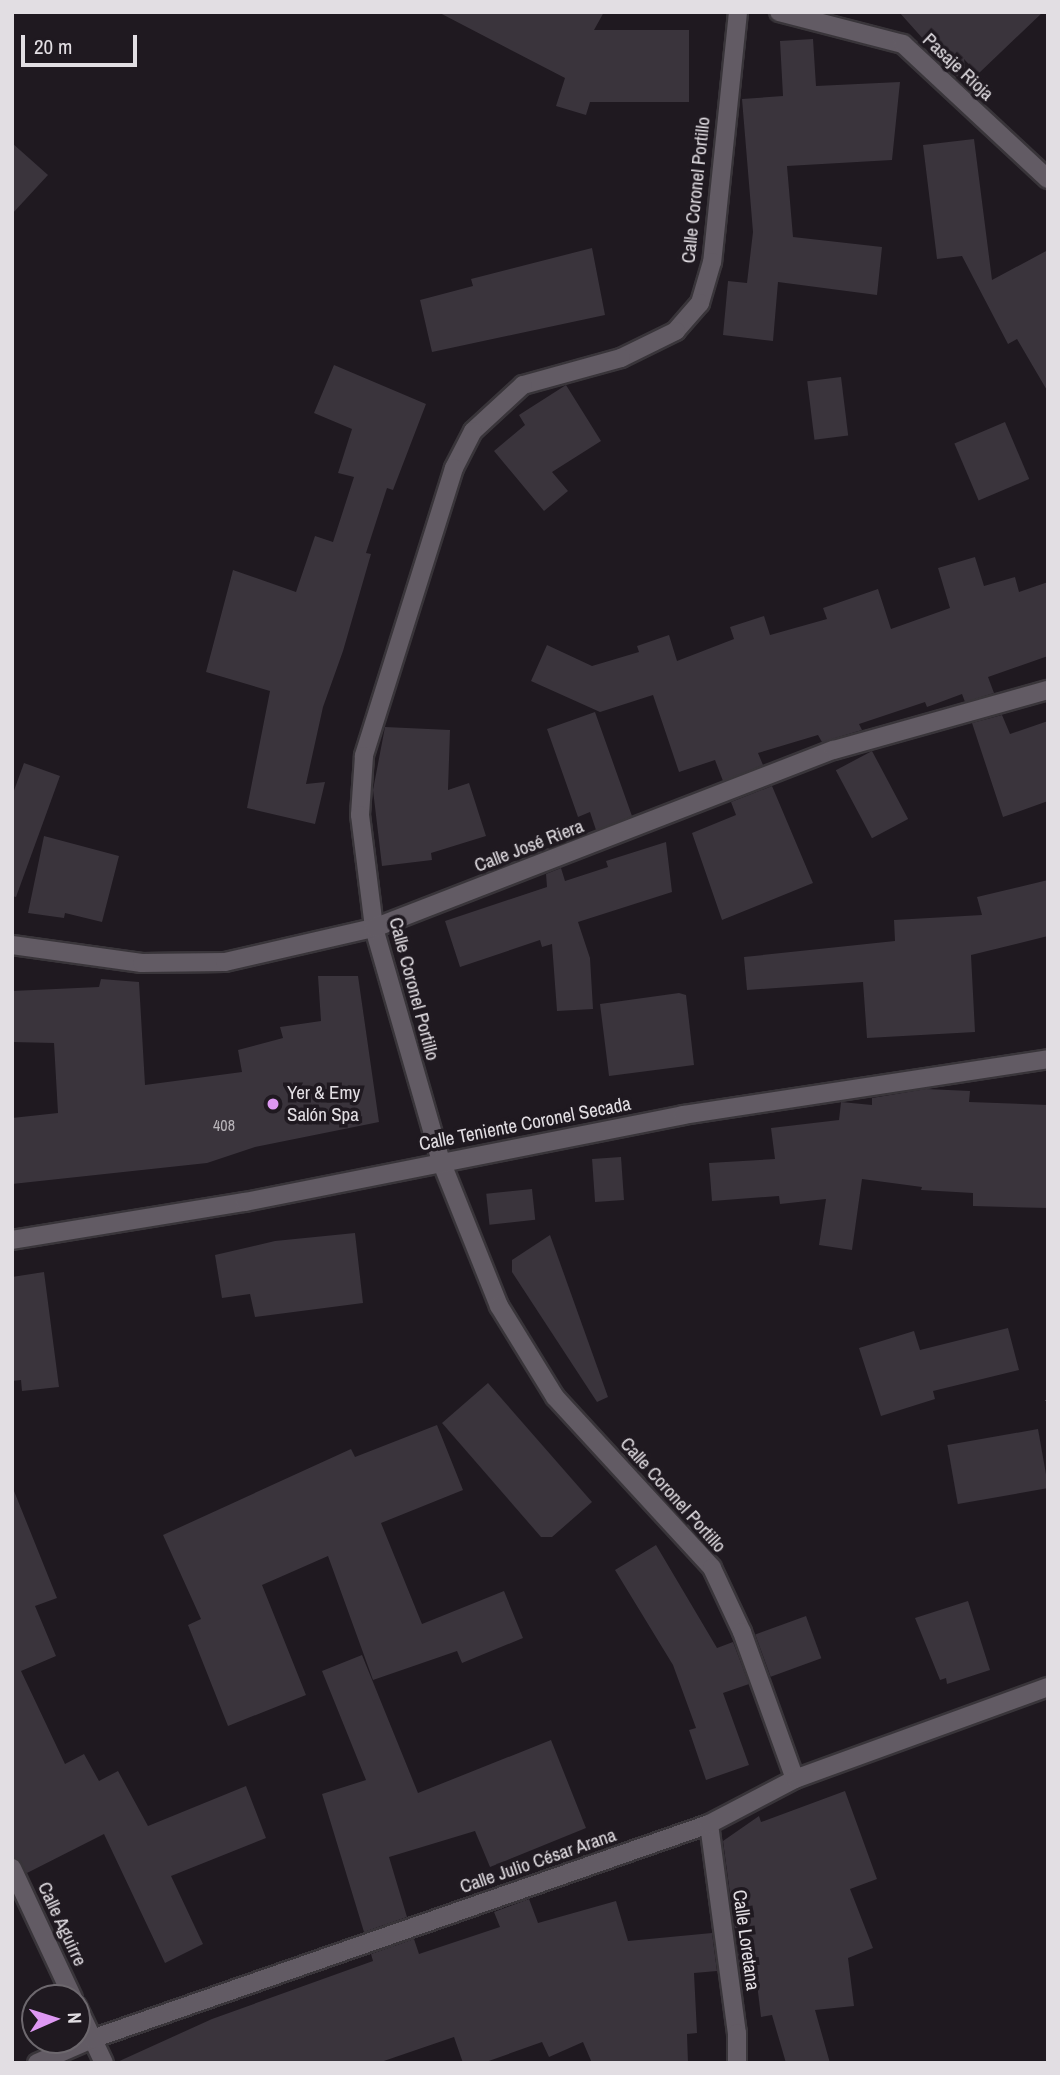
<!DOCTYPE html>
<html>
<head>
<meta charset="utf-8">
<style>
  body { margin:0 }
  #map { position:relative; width:1060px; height:2075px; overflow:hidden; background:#1f1920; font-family:"Archivo Narrow",sans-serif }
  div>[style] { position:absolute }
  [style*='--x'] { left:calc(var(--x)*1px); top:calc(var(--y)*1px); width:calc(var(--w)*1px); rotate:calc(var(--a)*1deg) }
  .building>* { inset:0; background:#3a343c; transform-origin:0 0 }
  .path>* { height:4.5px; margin-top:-2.25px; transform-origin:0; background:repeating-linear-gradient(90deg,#5a555b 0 5px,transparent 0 10px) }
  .roads { filter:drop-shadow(2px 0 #39353a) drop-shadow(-2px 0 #39353a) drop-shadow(0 2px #39353a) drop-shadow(0 -2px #39353a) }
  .minor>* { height:18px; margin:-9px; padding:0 9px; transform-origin:9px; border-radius:9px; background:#625b64 }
  .dots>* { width:19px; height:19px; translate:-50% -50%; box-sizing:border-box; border:4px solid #1f1920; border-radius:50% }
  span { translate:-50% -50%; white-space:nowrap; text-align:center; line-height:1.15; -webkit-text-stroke:7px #1f1920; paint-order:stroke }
  .number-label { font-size:16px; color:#b8b4b9 }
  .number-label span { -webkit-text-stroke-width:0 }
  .street-label { font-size:19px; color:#e2dee3 }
  .poi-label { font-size:19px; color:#e2dee3 }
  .left { translate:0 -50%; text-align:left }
  .frame { position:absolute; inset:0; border:14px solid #e2dee3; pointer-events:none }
  .north { position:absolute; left:21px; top:1984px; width:70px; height:70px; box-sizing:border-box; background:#1f1920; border:2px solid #6d686e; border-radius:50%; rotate:87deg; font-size:19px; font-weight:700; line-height:28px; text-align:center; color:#e2dee3 }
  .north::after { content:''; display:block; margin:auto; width:24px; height:32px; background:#de98f3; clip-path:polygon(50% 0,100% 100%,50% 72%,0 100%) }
  .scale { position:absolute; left:21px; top:35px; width:116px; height:32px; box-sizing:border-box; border:4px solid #e2dee3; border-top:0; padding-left:9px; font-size:21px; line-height:24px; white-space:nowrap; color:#e2dee3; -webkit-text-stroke:5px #1f1920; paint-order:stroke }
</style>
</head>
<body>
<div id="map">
  <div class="building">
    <div style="clip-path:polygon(438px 12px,604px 12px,594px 30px,689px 30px,689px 102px,590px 102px,586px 115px,556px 106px,565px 78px)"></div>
    <div style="clip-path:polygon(899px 12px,1043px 12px,978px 74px,964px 59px,968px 89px)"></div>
    <div style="clip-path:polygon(813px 39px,816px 86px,900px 82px,892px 160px,787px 166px,793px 237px,882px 247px,877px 295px,778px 282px,773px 341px,723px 335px,728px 281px,747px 283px,753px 232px,742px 99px,783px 96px,780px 41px)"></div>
    <div style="clip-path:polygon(974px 139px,992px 280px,1048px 250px,1048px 392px,1017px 339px,1008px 344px,962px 256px,937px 259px,923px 145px)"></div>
    <div style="clip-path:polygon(12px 143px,48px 175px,12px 214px)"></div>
    <div style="clip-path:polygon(592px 248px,605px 315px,432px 352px,420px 300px,473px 286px,471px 279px)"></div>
    <div style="clip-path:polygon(334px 365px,426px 404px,393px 490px,387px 488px,366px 553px,371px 554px,343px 651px,323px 707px,306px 784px,325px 782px,315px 824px,247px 808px,270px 691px,206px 672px,233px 570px,296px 592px,315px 536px,333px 542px,354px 477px,338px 473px,352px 429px,314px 413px)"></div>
    <div style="left:841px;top:377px;width:59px;height:34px;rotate:83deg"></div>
    <div style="clip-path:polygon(566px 385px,601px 441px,552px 472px,568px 491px,544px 511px,494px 451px,525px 425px,519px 415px)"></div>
    <div style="left:1005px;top:422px;width:62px;height:55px;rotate:67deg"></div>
    <div style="clip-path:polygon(975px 557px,984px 586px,1015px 577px,1019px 592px,1048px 582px,1048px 656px,988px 677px,994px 693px,965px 702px,962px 694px,927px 707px,925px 702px,859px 724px,862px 730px,822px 742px,818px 735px,758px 753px,763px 765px,723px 781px,715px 760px,679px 772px,653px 695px,600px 712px,531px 681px,547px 645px,592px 666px,639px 652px,637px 646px,669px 635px,677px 661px,734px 639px,730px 627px,764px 616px,770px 635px,827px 619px,823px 608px,878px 589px,891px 629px,950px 608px,938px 568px)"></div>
    <div style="clip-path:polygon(595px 712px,632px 816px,596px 830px,590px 812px,578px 817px,547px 729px)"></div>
    <div style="clip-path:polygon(1002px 715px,1010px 734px,1048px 721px,1048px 801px,1003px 817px,972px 723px)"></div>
    <div style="clip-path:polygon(385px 727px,450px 730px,448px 790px,469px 783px,486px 836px,431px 853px,432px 860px,382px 866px,373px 790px)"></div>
    <div style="left:872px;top:751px;width:77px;height:41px;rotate:62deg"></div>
    <div style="clip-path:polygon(24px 763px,60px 776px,16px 897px,12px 896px,12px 796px)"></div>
    <div style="clip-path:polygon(772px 786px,813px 883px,722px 920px,692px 833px,736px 815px,731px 802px)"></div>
    <div style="clip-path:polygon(44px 836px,119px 856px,102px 922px,65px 913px,64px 918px,28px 913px)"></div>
    <div style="clip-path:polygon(666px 842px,672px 892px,578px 922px,590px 958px,593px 1009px,557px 1011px,552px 944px,542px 947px,540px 940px,460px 967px,445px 921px,547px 887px,546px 874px,561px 868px,565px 881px,608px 867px,606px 861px)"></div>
    <div style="clip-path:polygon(1048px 880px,1048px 936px,971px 955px,975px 1032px,867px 1038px,863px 982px,747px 990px,744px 957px,895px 941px,894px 920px,982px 915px,977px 897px)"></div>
    <div style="clip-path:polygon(318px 976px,358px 976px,379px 1122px,255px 1147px,207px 1163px,12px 1184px,12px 1118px,58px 1113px,54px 1043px,12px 1042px,12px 991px,99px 987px,101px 979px,139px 982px,145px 1085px,242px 1072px,238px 1050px,283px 1038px,280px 1027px,321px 1021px)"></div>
    <div style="clip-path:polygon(679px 993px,686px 995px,694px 1065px,609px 1076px,600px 1004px)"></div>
    <div style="clip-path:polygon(926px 1089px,970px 1091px,969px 1102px,1048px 1105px,1048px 1208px,973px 1206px,973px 1193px,921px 1190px,922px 1187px,862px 1179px,852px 1250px,819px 1245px,826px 1199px,780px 1204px,779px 1196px,712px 1201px,709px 1163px,775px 1159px,771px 1128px,839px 1120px,841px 1102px,872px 1105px,872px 1098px)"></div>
    <div style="left:621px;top:1157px;width:43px;height:29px;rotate:86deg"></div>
    <div style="left:532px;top:1189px;width:31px;height:46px;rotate:84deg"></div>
    <div style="clip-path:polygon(355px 1233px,363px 1303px,255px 1317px,250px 1294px,222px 1298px,215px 1255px,275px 1241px)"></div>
    <div style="clip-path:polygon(550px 1235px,608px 1397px,597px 1402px,512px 1272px,512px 1260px)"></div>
    <div style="clip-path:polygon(44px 1272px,59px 1387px,22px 1391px,21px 1380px,12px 1381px,12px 1277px)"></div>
    <div style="clip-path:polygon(1008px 1328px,1019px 1370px,933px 1391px,935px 1399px,881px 1416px,859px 1348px,914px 1331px,920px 1350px)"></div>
    <div style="clip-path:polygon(488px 1383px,592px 1502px,552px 1537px,541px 1537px,442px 1423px)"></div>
    <div style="clip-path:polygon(437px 1425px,463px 1490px,381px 1523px,422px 1624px,504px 1591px,523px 1638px,462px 1663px,457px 1651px,373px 1680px,328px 1556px,262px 1585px,306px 1695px,228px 1726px,188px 1625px,201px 1619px,163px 1535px,351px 1449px,355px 1457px)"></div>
    <div style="left:1038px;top:1429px;width:60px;height:92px;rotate:80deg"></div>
    <div style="clip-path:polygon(12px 1486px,57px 1598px,35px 1606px,56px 1656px,21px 1671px,65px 1764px,84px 1754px,99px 1781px,118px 1771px,148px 1826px,246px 1786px,266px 1838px,171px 1876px,203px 1944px,165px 1963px,104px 1834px,27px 1873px,12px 1857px)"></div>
    <div style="clip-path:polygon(656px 1545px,717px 1648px,733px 1642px,749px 1684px,723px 1693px,749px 1765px,706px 1780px,689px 1730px,696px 1728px,673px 1665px,615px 1570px)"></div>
    <div style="clip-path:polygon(968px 1601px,990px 1670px,947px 1684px,946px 1678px,940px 1680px,915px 1618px)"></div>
    <div style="left:806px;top:1616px;width:45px;height:54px;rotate:70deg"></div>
    <div style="clip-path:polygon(362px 1655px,418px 1793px,551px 1740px,586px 1828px,490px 1867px,475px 1831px,389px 1857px,407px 1917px,364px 1932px,322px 1794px,366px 1780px,322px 1671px)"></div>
    <div style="clip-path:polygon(845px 1791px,877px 1879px,850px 1889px,873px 1948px,848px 1958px,854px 2006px,815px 2010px,830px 2063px,786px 2063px,772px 2015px,761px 2017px,755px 1967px,740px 1968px,723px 1841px,759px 1816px,761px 1822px)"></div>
    <div style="clip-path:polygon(529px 1899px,538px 1923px,616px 1901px,628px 1941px,712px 1933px,717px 1971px,694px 1973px,697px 2033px,687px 2034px,688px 2063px,592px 2063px,583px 2042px,549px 2057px,542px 2042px,483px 2063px,463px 2063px,454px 2037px,378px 2063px,115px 2063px,212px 2019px,373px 1961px,371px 1954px,414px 1939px,419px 1954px,500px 1927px,494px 1912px)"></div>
  </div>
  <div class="path">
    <div style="--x:1047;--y:1398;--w:1;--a:45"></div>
  </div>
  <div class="roads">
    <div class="minor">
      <div style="--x:738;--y:12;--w:251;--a:95.9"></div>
      <div style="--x:712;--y:262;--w:43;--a:106.3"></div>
      <div style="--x:700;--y:303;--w:37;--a:131"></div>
      <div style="--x:676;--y:331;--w:61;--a:153.9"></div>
      <div style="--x:621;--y:358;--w:102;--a:164.6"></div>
      <div style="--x:523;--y:385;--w:68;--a:137.4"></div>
      <div style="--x:473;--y:431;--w:42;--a:117.2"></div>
      <div style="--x:454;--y:468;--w:302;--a:107.4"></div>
      <div style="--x:364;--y:756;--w:59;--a:93.9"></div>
      <div style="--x:360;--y:815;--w:114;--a:82.9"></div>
      <div style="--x:374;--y:928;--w:242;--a:74"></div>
      <div style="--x:441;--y:1161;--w:156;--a:68.2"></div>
      <div style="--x:499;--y:1306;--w:107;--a:58.4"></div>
      <div style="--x:555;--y:1397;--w:232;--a:47.4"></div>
      <div style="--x:712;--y:1568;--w:71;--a:64.9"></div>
      <div style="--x:742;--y:1632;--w:156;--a:70.2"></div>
      <div style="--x:779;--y:12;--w:128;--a:14.5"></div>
      <div style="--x:903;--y:44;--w:198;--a:43"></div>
      <div style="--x:12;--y:945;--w:131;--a:7.9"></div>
      <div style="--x:142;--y:963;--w:83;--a:-0.7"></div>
      <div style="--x:225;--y:962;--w:153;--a:-12.9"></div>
      <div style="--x:374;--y:928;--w:493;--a:-21.2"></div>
      <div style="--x:834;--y:750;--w:222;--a:-15.7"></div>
      <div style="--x:12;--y:1240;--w:236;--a:-9.3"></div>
      <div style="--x:245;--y:1202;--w:447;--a:-11.2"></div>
      <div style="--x:683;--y:1115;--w:369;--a:-8.7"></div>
      <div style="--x:709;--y:1824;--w:211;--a:82.4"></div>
      <div style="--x:737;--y:2033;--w:30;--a:90"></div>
      <div style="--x:12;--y:1868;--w:144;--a:64.9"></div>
      <div style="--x:77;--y:2006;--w:63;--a:64.7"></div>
      <div style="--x:37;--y:2063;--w:60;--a:-23.6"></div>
      <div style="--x:92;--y:2039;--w:653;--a:-19.21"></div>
      <div style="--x:709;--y:1824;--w:97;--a:-27.6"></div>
      <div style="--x:795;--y:1779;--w:269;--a:-20"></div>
    </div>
  </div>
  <div class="dots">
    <div style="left:273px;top:1104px;background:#de98f3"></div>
  </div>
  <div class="number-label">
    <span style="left:224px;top:1125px">408</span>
  </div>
  <div class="street-label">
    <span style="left:958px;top:67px;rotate:43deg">Pasaje Rioja</span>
    <span style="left:696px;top:190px;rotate:-84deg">Calle Coronel Portillo</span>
    <span style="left:529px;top:846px;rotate:-21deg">Calle José Riera</span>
    <span style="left:414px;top:989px;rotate:75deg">Calle Coronel Portillo</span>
    <span style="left:525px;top:1124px;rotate:-11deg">Calle Teniente Coronel Secada</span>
    <span style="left:673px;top:1495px;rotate:48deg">Calle Coronel Portillo</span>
    <span style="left:538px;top:1861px;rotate:-19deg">Calle Julio César Arana</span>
    <span style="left:62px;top:1924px;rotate:65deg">Calle Aguirre</span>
    <span style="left:746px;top:1940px;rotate:82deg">Calle Loretana</span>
  </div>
  <div class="poi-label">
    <span class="left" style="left:287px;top:1104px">Yer &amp; Emy<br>Salón Spa</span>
  </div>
  <div class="frame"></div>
  <div class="north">N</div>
  <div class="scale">20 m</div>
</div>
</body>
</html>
